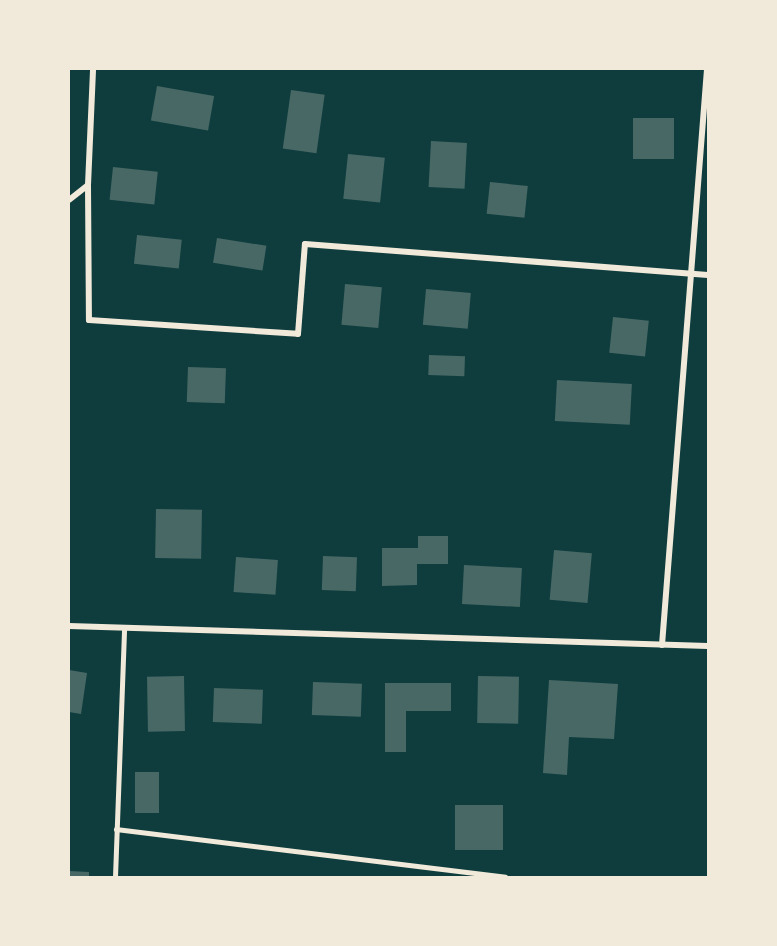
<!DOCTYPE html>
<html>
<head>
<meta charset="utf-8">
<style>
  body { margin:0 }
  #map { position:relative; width:777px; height:946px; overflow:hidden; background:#0f3d3e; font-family:"Nunito Sans",sans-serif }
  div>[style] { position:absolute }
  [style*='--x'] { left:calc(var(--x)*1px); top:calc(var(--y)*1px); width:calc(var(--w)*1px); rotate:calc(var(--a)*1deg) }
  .building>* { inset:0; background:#486865; transform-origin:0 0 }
  .service>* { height:4.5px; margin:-2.25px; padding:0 2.25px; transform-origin:2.25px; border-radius:2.25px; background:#f1e9da }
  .minor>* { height:6px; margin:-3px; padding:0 3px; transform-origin:3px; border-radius:3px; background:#f1e9da }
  span { translate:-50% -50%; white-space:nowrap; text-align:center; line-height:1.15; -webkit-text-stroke:5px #f1e9da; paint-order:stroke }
  .frame { position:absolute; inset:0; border:70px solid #f1e9da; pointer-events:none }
</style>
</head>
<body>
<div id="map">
  <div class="building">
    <div style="left:157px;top:86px;width:58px;height:35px;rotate:10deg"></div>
    <div style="left:291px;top:90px;width:34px;height:59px;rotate:8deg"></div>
    <div style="left:633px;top:118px;width:41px;height:41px"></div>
    <div style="left:431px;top:141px;width:36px;height:46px;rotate:3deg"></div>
    <div style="left:348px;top:154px;width:37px;height:45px;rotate:6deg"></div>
    <div style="left:113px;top:167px;width:45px;height:33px;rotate:6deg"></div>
    <div style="left:490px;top:182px;width:38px;height:32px;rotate:6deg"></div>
    <div style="left:137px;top:235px;width:45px;height:29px;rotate:6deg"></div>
    <div style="left:217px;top:238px;width:50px;height:25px;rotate:9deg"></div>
    <div style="left:345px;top:284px;width:37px;height:41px;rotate:5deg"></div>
    <div style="left:426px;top:289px;width:45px;height:36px;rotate:5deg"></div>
    <div style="left:613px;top:317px;width:36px;height:36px;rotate:6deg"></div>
    <div style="left:429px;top:355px;width:36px;height:20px;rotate:2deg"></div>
    <div style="left:188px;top:367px;width:38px;height:35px;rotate:2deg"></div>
    <div style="left:557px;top:380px;width:75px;height:41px;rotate:3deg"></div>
    <div style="left:156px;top:509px;width:46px;height:49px;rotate:1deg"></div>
    <div style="clip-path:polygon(418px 536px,448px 536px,448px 564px,417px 564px,417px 585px,382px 586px,382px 548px,418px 548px)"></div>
    <div style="left:554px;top:550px;width:38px;height:50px;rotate:5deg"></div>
    <div style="left:323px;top:556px;width:34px;height:34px;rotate:2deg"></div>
    <div style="left:236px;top:557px;width:42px;height:35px;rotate:4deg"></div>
    <div style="left:464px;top:565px;width:58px;height:39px;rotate:3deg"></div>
    <div style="clip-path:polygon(69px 670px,87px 673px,81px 714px,69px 712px)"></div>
    <div style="left:184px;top:676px;width:55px;height:37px;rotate:89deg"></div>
    <div style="left:478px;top:676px;width:41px;height:47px;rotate:1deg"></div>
    <div style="clip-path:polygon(549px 680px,618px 684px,614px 739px,569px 737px,567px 775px,543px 773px)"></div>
    <div style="left:313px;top:682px;width:49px;height:33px;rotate:2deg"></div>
    <div style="clip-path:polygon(385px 683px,451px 683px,451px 711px,406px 711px,406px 752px,385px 752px)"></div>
    <div style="left:214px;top:688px;width:49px;height:34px;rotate:2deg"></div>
    <div style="left:135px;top:772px;width:24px;height:41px"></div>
    <div style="left:455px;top:805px;width:48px;height:45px"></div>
    <div style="clip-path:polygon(69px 871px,89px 872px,89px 877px,69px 877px)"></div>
  </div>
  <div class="service">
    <div style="--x:116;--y:829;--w:392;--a:7"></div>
    <div style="--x:115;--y:877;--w:248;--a:-87.9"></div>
  </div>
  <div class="minor">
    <div style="--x:88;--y:185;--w:135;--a:89.6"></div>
    <div style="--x:89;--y:320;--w:209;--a:3.8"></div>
    <div style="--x:298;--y:334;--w:90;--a:-85.6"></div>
    <div style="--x:305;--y:244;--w:404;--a:4.4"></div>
    <div style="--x:69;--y:200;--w:24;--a:-38"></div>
    <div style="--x:88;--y:185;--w:116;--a:-87.5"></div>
    <div style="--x:69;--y:626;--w:639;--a:1.79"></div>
    <div style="--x:662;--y:645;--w:578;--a:-85.53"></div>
  </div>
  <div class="frame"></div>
</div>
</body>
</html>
